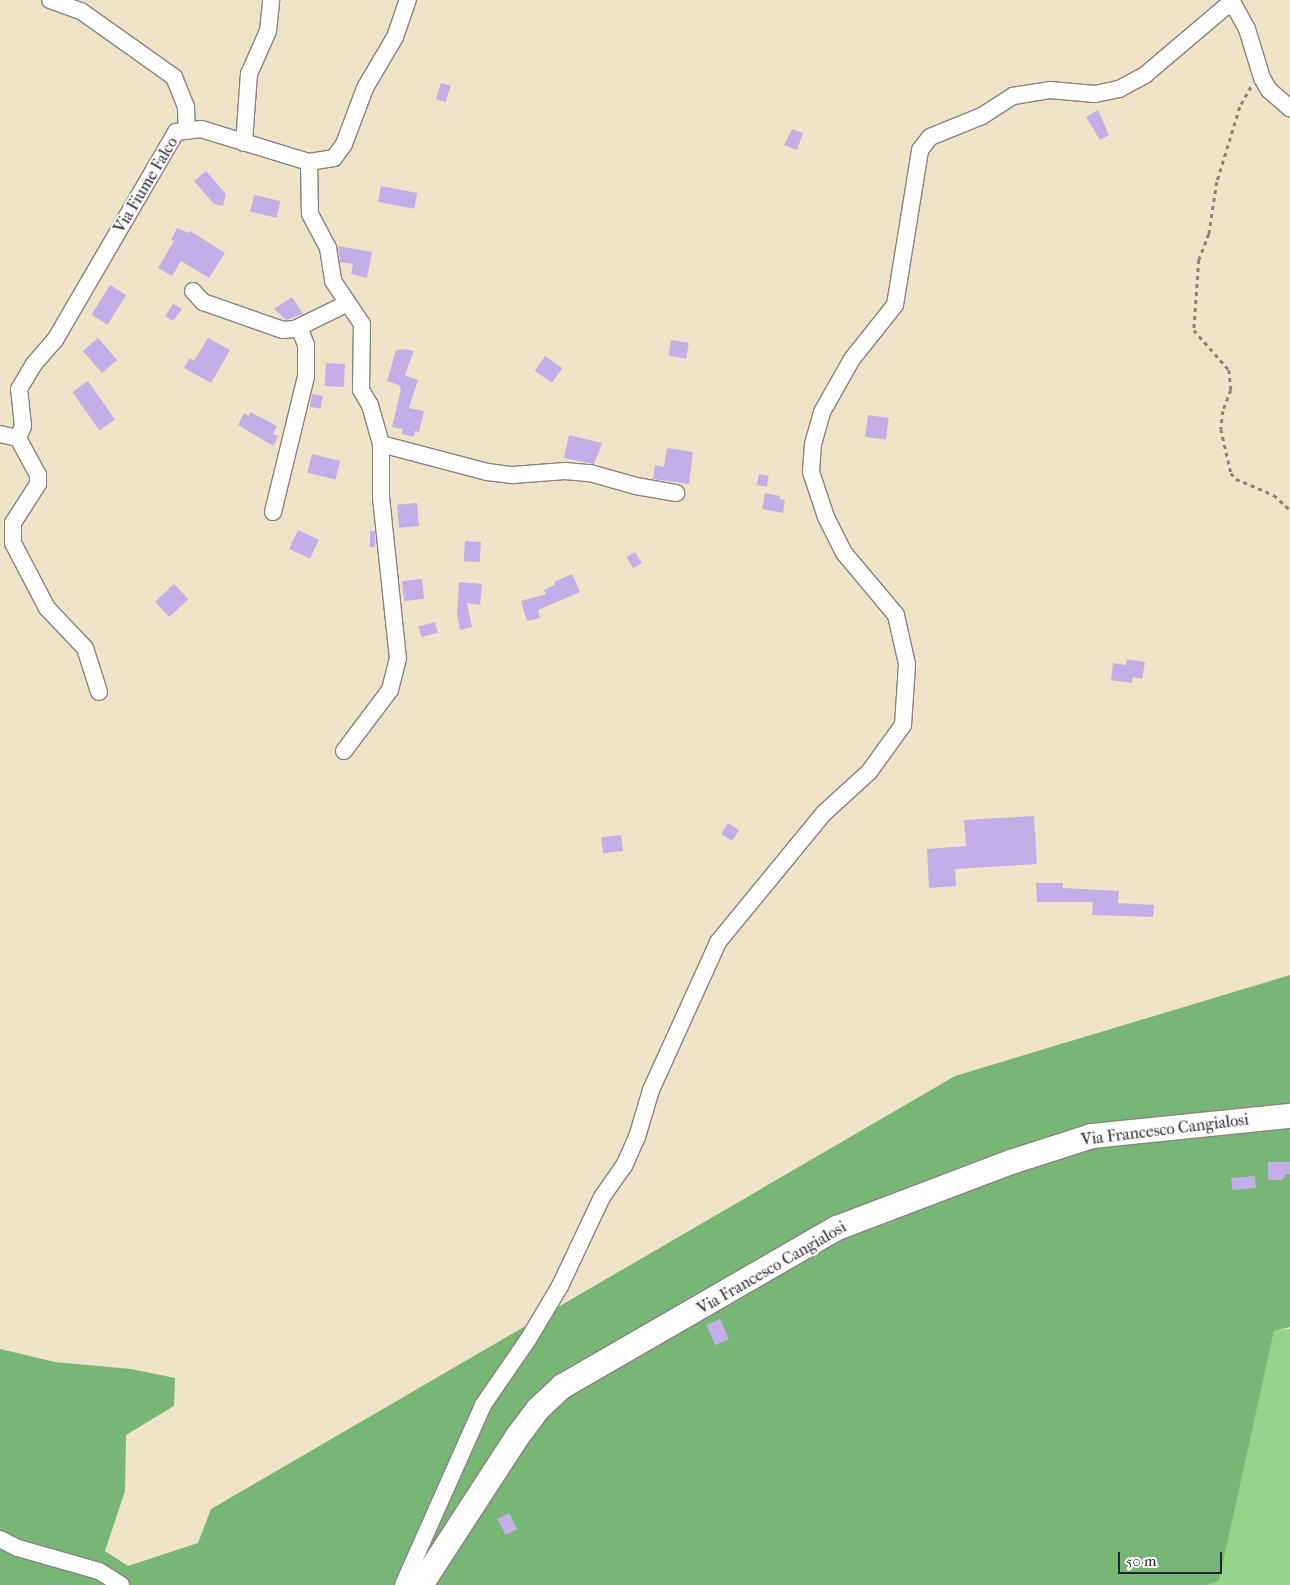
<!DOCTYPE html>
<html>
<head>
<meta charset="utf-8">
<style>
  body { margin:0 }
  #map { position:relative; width:1290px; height:1585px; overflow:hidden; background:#efe4c7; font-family:"IM FELL French Canon",serif }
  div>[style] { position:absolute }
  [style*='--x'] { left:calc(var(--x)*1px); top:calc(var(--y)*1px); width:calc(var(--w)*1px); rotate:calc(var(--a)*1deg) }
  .green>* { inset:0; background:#95d48a }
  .forest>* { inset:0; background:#78b676 }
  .building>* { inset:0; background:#c4aee8; transform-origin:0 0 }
  .path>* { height:2.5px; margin-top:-1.25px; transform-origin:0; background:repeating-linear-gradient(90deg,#888381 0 4px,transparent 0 8px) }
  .roads { filter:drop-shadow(1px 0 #888381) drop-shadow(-1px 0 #888381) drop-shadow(0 1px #888381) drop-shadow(0 -1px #888381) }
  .street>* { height:16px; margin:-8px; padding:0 8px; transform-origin:8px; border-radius:8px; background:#fff }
  .secondary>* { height:24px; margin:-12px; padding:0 12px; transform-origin:12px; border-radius:12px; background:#fff }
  span { translate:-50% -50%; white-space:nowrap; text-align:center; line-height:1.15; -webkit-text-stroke:4px #fdfcf7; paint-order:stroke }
  .street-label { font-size:16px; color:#22223b }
  .scale { position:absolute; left:1118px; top:1552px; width:104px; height:22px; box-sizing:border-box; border:2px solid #22223b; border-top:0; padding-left:6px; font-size:15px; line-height:18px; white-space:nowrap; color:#22223b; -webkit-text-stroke:4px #fdfcf7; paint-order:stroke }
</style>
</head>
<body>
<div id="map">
  <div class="green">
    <div style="clip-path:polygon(1290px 1329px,1290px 1585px,1207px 1585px,1219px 1580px,1274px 1330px)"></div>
  </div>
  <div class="forest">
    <div style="clip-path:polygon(1290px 975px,1290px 1327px,1274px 1331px,1219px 1581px,1207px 1585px,0 1585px,0 1349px,55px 1362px,131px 1369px,175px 1378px,174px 1406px,126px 1435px,125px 1491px,105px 1551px,128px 1566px,198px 1543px,211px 1509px,955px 1076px)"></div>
  </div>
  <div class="building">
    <div style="left:441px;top:83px;width:10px;height:17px;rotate:17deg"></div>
    <div style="clip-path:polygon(1098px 110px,1109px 135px,1100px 140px,1086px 117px)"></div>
    <div style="clip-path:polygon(792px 129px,803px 133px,797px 150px,784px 145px)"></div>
    <div style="clip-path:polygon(206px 171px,226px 194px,223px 206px,214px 204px,194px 181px)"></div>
    <div style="left:381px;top:186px;width:37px;height:16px;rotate:11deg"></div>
    <div style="left:254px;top:195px;width:27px;height:17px;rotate:13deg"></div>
    <div style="clip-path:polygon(177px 228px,189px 233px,190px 231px,225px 253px,209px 278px,181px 261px,172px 276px,158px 268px,174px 241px,171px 240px)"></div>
    <div style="clip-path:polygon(338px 246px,372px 252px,367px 278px,351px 274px,353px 264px,340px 262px)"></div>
    <div style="left:110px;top:285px;width:19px;height:35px;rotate:32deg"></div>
    <div style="clip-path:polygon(292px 297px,303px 314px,286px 320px,274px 309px)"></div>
    <div style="clip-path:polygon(173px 304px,182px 309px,173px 321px,165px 316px)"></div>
    <div style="left:98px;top:338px;width:29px;height:20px;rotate:49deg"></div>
    <div style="clip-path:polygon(208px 338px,230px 350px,211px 383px,184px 368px,190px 358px,194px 361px)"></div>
    <div style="left:671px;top:340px;width:18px;height:16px;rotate:9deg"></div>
    <div style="clip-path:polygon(405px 349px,414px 351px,405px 375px,418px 380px,409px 408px,424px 411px,419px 432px,415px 431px,414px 437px,401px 434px,403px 429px,392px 427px,401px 389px,399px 385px,387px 381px,396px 350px)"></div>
    <div style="left:545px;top:356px;width:21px;height:18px;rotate:35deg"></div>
    <div style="left:326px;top:363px;width:19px;height:23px;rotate:3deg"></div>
    <div style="left:88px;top:381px;width:47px;height:19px;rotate:55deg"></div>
    <div style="left:312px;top:394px;width:11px;height:13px;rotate:10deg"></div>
    <div style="clip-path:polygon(250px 412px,277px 426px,273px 434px,278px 436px,273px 446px,238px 425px,244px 413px,249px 416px)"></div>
    <div style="left:868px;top:415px;width:21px;height:22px;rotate:8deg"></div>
    <div style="clip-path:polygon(569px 435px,602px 443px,594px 464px,564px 458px)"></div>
    <div style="clip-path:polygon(667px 448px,693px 452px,689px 484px,653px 479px,655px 465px,664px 467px)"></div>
    <div style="left:312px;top:454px;width:29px;height:19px;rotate:14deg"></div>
    <div style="left:759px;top:474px;width:10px;height:11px;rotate:11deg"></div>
    <div style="clip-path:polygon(765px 493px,780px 496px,779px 499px,785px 500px,783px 513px,762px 509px)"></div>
    <div style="left:417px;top:503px;width:23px;height:20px;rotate:85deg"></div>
    <div style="left:298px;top:530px;width:23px;height:21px;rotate:25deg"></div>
    <div style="left:370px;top:531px;width:5px;height:16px"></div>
    <div style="left:465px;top:541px;width:16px;height:20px;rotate:4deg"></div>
    <div style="left:635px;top:552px;width:13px;height:10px;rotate:58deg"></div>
    <div style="clip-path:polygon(572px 574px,580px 592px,538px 610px,540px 618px,527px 621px,521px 601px,546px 594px,544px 590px,555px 585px,554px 582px)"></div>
    <div style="left:422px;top:579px;width:20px;height:20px;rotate:84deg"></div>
    <div style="clip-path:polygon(459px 582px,482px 584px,480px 605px,467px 603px,472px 627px,460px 630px,457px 615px)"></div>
    <div style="left:174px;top:584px;width:21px;height:26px;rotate:47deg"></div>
    <div style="left:435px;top:622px;width:11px;height:17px;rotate:75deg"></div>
    <div style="clip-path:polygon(1127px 659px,1145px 662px,1142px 679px,1133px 677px,1132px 683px,1111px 680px,1113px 663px,1126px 665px)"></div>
    <div style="clip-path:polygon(1034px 816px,1037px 864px,955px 869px,956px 886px,929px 888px,927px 849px,966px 846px,964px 820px)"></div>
    <div style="left:728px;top:823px;width:13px;height:13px;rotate:32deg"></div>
    <div style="left:621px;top:835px;width:16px;height:20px;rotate:83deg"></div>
    <div style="clip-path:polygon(1036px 883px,1063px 883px,1063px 888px,1119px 891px,1118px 903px,1154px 905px,1153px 917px,1092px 915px,1093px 902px,1037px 902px)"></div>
    <div style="clip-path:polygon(1268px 1162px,1290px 1162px,1290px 1174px,1286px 1174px,1282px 1180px,1268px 1180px)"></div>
    <div style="left:1255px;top:1176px;width:12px;height:24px;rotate:85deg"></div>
    <div style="left:720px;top:1319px;width:22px;height:15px;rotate:66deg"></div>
    <div style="left:509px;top:1513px;width:18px;height:13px;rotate:63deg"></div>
  </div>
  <div class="path">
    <div style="--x:1251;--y:87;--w:23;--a:119"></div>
    <div style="--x:1240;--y:107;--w:78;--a:107"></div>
    <div style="--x:1217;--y:182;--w:53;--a:98.7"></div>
    <div style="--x:1209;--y:234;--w:28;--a:111"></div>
    <div style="--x:1199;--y:260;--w:70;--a:94.1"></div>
    <div style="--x:1194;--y:330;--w:53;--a:48.8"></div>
    <div style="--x:1229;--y:370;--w:20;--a:84"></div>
    <div style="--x:1231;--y:390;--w:22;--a:111"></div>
    <div style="--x:1223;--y:411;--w:18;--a:96"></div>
    <div style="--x:1221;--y:429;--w:45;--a:77.2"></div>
    <div style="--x:1231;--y:473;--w:8;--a:50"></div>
    <div style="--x:1236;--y:479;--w:41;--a:22.8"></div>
    <div style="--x:1274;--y:495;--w:22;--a:43"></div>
  </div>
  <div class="roads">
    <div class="street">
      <div style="--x:50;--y:0;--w:33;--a:20"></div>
      <div style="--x:81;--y:11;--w:114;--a:35.4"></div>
      <div style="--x:174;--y:77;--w:32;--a:68"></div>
      <div style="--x:186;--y:107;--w:24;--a:88"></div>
      <div style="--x:1231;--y:0;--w:33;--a:61"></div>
      <div style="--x:1247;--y:29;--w:51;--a:73"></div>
      <div style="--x:1262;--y:78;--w:14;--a:60"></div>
      <div style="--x:1269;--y:90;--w:28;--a:41"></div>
      <div style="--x:244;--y:143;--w:69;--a:-85.9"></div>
      <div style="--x:249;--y:74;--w:47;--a:-66.2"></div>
      <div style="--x:268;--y:31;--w:31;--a:-84"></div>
      <div style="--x:309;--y:162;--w:52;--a:88.9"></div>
      <div style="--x:310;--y:214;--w:38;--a:62"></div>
      <div style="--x:328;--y:248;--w:33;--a:81"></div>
      <div style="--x:333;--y:281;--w:52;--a:56"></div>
      <div style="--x:362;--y:324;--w:66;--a:90.9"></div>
      <div style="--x:361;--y:390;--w:17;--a:59"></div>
      <div style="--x:370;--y:405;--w:41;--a:74.2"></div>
      <div style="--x:381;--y:444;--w:110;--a:14.8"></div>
      <div style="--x:487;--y:472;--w:26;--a:7"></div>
      <div style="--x:513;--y:475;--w:52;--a:-4.4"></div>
      <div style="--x:565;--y:471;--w:25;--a:5"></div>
      <div style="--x:590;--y:473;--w:48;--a:15.8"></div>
      <div style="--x:636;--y:486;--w:41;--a:9.9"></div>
      <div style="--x:193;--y:291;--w:15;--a:48"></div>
      <div style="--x:203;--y:302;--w:85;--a:19.3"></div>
      <div style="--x:283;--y:330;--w:12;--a:-5"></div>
      <div style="--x:295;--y:329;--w:57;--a:-26.1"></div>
      <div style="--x:0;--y:434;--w:18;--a:13"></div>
      <div style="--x:18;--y:438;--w:13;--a:-67"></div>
      <div style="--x:23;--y:426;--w:37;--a:-96"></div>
      <div style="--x:19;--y:389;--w:29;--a:-59"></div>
      <div style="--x:34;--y:364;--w:32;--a:-49"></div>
      <div style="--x:55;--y:340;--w:241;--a:-59.8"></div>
      <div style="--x:176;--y:132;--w:25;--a:-7"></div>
      <div style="--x:201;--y:129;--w:113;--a:17"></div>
      <div style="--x:309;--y:162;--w:25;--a:-9"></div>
      <div style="--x:334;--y:158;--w:17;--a:-54"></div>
      <div style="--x:344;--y:144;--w:60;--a:-69.4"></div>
      <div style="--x:365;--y:88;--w:59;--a:-59.5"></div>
      <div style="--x:395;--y:37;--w:39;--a:-71"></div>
      <div style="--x:18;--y:438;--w:42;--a:61.6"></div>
      <div style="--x:38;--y:475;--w:9;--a:90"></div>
      <div style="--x:38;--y:484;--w:46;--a:122.7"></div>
      <div style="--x:13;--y:523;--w:20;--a:90"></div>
      <div style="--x:13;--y:543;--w:73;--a:62.4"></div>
      <div style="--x:47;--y:608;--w:55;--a:46.5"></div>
      <div style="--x:85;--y:648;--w:46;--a:72.3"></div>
      <div style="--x:273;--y:512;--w:139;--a:-76.3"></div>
      <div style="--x:306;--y:377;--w:32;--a:-90"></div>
      <div style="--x:306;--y:345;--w:19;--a:-111"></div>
      <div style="--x:344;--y:751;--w:76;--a:-53"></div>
      <div style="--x:390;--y:690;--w:32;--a:-76"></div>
      <div style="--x:398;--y:659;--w:163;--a:-96"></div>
      <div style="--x:381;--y:497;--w:53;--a:-90"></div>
      <div style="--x:0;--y:1539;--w:20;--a:27"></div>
      <div style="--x:18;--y:1548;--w:84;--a:15.9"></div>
      <div style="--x:99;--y:1571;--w:26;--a:32"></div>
      <div style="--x:403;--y:1585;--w:197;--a:-66"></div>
      <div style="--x:483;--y:1405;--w:81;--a:-55.5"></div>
      <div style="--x:529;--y:1338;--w:61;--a:-59.2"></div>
      <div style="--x:560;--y:1286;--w:98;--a:-64.7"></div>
      <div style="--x:602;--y:1197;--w:38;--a:-55"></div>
      <div style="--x:624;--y:1166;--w:32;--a:-66"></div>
      <div style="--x:637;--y:1137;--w:49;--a:-73.4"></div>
      <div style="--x:651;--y:1090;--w:162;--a:-65.6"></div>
      <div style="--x:718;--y:942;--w:167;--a:-50.6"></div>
      <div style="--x:824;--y:813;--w:61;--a:-42.3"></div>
      <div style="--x:869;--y:772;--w:58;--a:-54.1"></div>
      <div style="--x:903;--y:725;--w:61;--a:-86.2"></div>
      <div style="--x:907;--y:664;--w:50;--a:-102.7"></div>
      <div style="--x:896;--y:615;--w:81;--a:-130"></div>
      <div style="--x:844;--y:553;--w:40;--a:-116.6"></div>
      <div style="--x:826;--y:517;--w:47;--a:-108.4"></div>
      <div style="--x:811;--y:472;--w:28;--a:-86"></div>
      <div style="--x:813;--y:444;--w:33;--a:-74"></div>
      <div style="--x:822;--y:412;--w:61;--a:-60.5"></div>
      <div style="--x:852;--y:359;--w:69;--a:-51.5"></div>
      <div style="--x:895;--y:305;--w:157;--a:-80.8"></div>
      <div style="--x:920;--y:150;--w:16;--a:-52"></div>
      <div style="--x:930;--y:137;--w:56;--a:-22"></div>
      <div style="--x:982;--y:116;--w:37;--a:-33"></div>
      <div style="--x:1013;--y:96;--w:37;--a:-9"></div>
      <div style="--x:1050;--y:90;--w:45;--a:5.1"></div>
      <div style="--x:1095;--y:94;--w:25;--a:-12"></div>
      <div style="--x:1119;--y:89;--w:30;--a:-28"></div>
      <div style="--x:1145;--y:75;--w:104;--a:-40.3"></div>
      <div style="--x:1224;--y:8;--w:10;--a:-24"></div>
    </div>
    <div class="secondary">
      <div style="--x:421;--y:1585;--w:176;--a:-57"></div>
      <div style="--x:517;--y:1437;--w:35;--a:-53"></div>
      <div style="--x:538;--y:1409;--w:34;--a:-43"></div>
      <div style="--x:563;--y:1386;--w:316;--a:-30"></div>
      <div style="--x:837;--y:1228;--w:186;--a:-20.8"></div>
      <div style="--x:1011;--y:1162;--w:85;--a:-17.8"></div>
      <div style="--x:1092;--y:1136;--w:199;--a:-5.8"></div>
    </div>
  </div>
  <div class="street-label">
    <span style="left:146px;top:185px;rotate:-59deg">Via Fiume Falco</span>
    <span style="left:1165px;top:1130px;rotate:-7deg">Via Francesco Cangialosi</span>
    <span style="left:772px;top:1268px;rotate:-30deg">Via Francesco Cangialosi</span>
  </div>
  <div class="scale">50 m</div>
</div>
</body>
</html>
